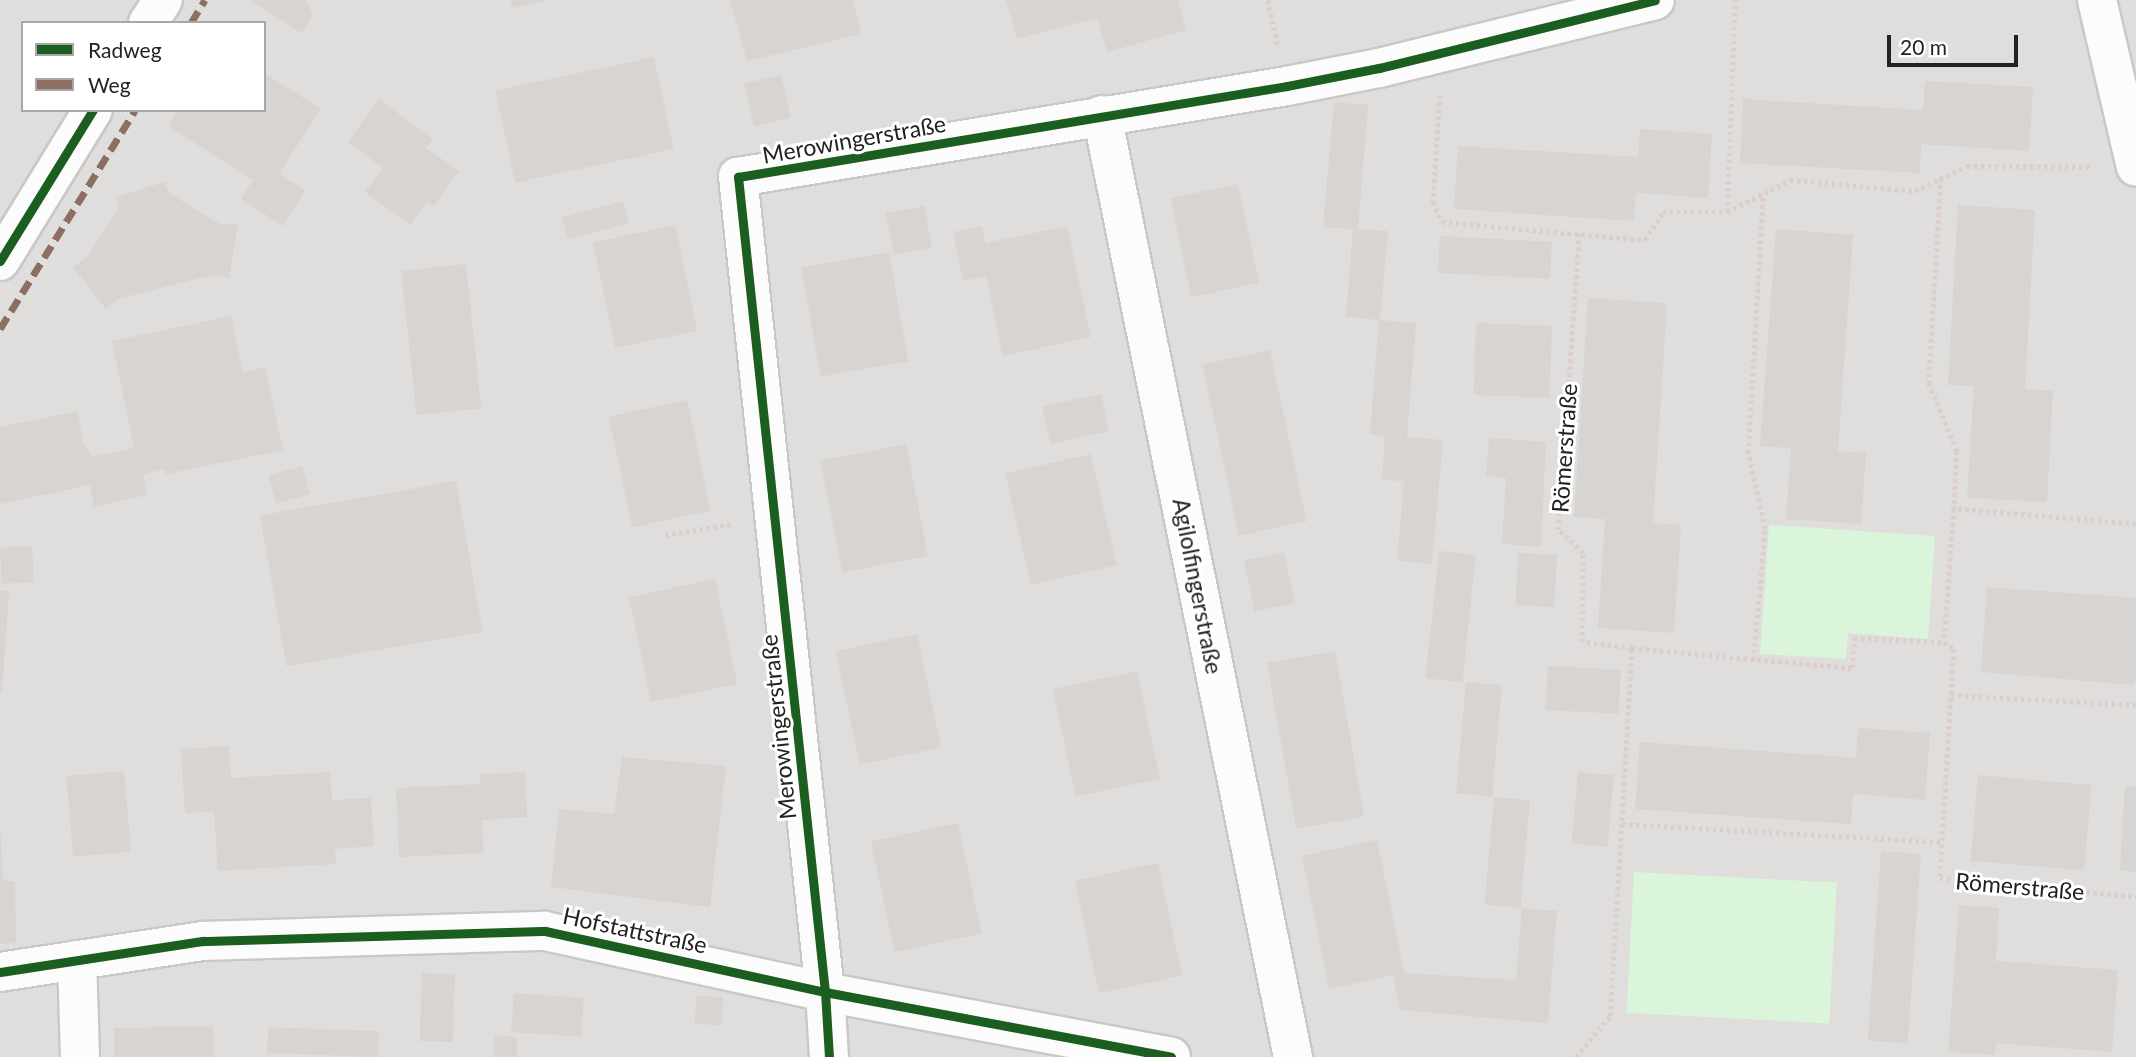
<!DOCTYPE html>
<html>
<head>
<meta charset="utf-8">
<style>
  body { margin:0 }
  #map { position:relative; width:2136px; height:1057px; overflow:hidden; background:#f0eeeb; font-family:Lato,sans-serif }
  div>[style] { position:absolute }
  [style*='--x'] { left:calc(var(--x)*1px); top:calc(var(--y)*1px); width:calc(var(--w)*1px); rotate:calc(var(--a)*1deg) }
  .residential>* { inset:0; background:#dfdedc }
  .park>* { inset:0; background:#daf5da; transform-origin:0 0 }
  .parking>* { inset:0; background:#e0dfde; transform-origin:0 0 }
  .building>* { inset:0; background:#d7d4d2; transform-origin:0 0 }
  .path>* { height:4.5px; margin-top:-2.25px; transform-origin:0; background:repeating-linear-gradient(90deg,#dccecd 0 3.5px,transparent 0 7px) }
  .roads { filter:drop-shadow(2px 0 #c9c8c7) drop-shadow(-2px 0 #c9c8c7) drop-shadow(0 2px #c9c8c7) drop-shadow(0 -2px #c9c8c7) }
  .minor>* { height:38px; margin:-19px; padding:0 19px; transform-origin:19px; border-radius:19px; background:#fdfcfc }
  .quiet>* { height:7px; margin-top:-3.5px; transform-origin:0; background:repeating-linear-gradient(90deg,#8d6e63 0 14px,transparent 0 21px) }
  .cycleway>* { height:9px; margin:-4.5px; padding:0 4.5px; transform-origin:4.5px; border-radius:4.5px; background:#1b5e20 }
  span { translate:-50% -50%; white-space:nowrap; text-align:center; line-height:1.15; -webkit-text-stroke:6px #fff; paint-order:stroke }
  .street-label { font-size:23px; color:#222 }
  .legend { position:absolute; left:21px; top:21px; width:245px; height:91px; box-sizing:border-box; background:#fff; border:2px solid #a7a7a7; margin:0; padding:9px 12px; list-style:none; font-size:21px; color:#222 }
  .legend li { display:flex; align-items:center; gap:14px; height:35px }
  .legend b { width:35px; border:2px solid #a7a7a7 }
  .scale { position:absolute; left:1887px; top:35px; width:131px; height:32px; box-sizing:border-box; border:4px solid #222; border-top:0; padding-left:9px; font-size:21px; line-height:24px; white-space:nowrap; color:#222; -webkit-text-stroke:5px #fff; paint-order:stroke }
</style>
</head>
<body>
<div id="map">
  <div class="residential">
    <div style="clip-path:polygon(evenodd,0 0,2136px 0,2136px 1057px,0 1057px,0 0,23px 23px,264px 23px,264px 110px,23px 110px,23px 23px)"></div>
  </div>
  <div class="park">
    <div style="clip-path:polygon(1769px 525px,1935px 536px,1928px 639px,1848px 633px,1846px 659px,1760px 654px)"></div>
    <div style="left:1634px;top:872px;width:203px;height:141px;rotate:3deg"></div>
  </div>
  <div class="parking">
    <div style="left:892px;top:42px;width:50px;height:82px;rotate:78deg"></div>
  </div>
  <div class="building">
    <div style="clip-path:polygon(249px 0,306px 0,313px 15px,302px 33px)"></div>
    <div style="clip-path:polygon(511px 0,544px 0,544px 1px,512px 8px)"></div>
    <div style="clip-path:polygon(730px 0,853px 0,861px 34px,747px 61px)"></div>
    <div style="clip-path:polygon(1006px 0,1178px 0,1186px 30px,1107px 52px,1097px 18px,1017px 39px)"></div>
    <div style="left:654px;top:57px;width:94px;height:162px;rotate:78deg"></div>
    <div style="clip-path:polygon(264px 73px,321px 109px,279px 174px,305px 190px,283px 226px,241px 199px,253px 180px,168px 126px,178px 110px,264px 110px)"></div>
    <div style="left:781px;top:75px;width:44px;height:38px;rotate:77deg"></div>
    <div style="clip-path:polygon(1925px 81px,2033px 87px,2029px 151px,1921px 144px,1920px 173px,1740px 163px,1743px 99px,1923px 110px)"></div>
    <div style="clip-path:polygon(379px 99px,433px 139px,426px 148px,459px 171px,434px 206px,428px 201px,410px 225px,365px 192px,383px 168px,348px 142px)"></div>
    <div style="clip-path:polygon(1334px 102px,1368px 105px,1358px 229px,1388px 231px,1380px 320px,1346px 317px,1353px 229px,1323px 227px)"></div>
    <div style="clip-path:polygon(1640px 129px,1712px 134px,1708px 198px,1636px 193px,1634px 221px,1454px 209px,1458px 146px,1638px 157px)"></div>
    <div style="clip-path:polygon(165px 182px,169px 193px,220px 224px,238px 225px,229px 278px,211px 275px,118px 299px,106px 309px,73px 267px,88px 256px,119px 207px,116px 197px)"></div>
    <div style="left:1238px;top:184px;width:101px;height:69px;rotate:78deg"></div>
    <div style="left:623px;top:201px;width:23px;height:63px;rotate:75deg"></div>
    <div style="clip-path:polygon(1958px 205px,2035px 210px,2025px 389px,2053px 391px,2047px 502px,1967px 498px,1974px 386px,1948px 385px)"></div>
    <div style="left:924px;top:206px;width:42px;height:39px;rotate:79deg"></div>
    <div style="left:675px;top:225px;width:108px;height:84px;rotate:78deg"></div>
    <div style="clip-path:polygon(982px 226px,986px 243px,1067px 226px,1091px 337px,1003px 356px,986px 276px,963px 281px,953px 232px)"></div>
    <div style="clip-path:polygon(1776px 229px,1853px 235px,1838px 451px,1866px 453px,1861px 524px,1786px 519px,1791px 448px,1760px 446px)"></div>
    <div style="left:1440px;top:236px;width:112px;height:37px;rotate:3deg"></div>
    <div style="left:889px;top:252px;width:111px;height:89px;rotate:80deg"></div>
    <div style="left:466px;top:264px;width:145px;height:65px;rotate:84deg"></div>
    <div style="clip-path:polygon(1588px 298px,1667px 303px,1653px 523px,1681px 525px,1674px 633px,1598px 628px,1605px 519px,1574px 517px)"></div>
    <div style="clip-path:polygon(231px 316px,243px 372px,265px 367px,283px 450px,166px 474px,164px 469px,143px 474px,147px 495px,94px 507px,90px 485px,0 504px,0 427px,77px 411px,83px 441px,91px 457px,134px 448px,112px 341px)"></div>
    <div style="clip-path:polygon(1379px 320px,1416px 323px,1407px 437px,1443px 440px,1432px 564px,1397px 561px,1404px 481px,1382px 480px,1385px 436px,1370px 434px)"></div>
    <div style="left:1476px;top:323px;width:76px;height:72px;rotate:2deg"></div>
    <div style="left:1270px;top:350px;width:175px;height:69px;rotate:78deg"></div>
    <div style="left:1101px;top:394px;width:38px;height:60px;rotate:78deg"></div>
    <div style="left:687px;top:400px;width:113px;height:80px;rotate:78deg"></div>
    <div style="clip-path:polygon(1489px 438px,1546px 442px,1541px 547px,1502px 544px,1506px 478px,1486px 476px)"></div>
    <div style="left:906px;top:444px;width:114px;height:87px;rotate:79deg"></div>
    <div style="left:1091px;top:454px;width:114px;height:88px;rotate:77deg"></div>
    <div style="left:302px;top:466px;width:29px;height:35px;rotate:74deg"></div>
    <div style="left:456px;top:481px;width:153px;height:199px;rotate:80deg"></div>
    <div style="left:32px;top:546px;width:36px;height:32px;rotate:87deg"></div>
    <div style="left:1439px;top:551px;width:37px;height:128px;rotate:6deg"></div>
    <div style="left:1284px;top:552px;width:52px;height:41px;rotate:78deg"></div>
    <div style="left:1518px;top:553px;width:39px;height:52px;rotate:3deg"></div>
    <div style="left:715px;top:579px;width:107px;height:88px;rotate:78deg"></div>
    <div style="clip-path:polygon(1987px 587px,2136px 598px,2136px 679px,2133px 685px,1981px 672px)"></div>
    <div style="clip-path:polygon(0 590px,9px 591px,2px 693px,0 693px)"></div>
    <div style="left:917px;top:634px;width:116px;height:83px;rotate:78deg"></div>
    <div style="left:1335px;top:651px;width:168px;height:69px;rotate:80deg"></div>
    <div style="left:1548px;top:666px;width:73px;height:44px;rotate:3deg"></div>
    <div style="left:1137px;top:671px;width:110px;height:86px;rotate:78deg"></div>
    <div style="left:1466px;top:682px;width:36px;height:112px;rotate:5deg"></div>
    <div style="clip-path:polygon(1858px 728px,1930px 733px,1925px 800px,1853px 794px,1851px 824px,1635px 809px,1640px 742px,1856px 758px)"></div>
    <div style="clip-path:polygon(229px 746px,231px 778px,330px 772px,332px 800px,371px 798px,374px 846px,335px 849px,336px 864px,218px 871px,214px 812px,185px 813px,181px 749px)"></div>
    <div style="clip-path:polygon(622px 757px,726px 766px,710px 907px,551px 887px,559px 809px,614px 814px)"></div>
    <div style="left:124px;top:771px;width:81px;height:58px;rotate:85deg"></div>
    <div style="clip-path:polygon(525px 772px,527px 817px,482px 820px,484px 853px,399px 857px,396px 788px,480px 784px,480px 774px)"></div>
    <div style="left:1578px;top:772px;width:36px;height:72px;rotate:5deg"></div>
    <div style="left:1978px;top:775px;width:114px;height:86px;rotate:5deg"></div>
    <div style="clip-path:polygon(2125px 786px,2136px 787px,2136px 872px,2120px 870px)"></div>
    <div style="left:1494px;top:797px;width:36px;height:108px;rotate:5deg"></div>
    <div style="clip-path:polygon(0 823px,3px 880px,15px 882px,16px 943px,0 944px)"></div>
    <div style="left:958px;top:823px;width:113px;height:89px;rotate:78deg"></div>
    <div style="clip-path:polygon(1377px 840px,1404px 973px,1516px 980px,1522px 908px,1557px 911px,1548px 1023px,1400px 1010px,1393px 975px,1329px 989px,1302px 856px)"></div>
    <div style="left:1881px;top:851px;width:40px;height:190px;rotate:4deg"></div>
    <div style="left:1158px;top:863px;width:115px;height:85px;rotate:78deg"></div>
    <div style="clip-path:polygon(1959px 905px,1999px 908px,1996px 961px,2118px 970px,2112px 1052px,1996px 1043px,1995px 1055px,1948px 1052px)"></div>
    <div style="left:422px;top:973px;width:33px;height:68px;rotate:2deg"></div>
    <div style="left:514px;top:993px;width:70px;height:39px;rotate:4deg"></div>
    <div style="left:696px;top:996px;width:27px;height:28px;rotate:2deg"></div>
    <div style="clip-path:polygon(175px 1027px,213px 1027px,214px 1057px,114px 1057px,114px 1028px)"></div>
    <div style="left:379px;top:1031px;width:26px;height:111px;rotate:92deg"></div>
    <div style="clip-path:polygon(495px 1035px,517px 1037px,517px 1057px,493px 1057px)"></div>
  </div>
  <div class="path">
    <div style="--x:1268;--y:0;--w:48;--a:78"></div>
    <div style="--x:1440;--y:95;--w:107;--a:93.7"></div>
    <div style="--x:1433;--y:202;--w:22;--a:66"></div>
    <div style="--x:1442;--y:222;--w:204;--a:5.1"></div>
    <div style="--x:1645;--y:240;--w:33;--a:-57"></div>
    <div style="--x:1663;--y:212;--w:64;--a:0"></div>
    <div style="--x:1727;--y:212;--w:71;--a:-26.9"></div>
    <div style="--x:1790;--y:180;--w:125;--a:5"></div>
    <div style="--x:1915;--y:191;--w:58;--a:-25.7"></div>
    <div style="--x:1967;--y:166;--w:126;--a:0.5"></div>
    <div style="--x:1941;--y:178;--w:205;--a:93.4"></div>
    <div style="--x:1929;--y:383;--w:74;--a:67.6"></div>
    <div style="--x:1957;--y:451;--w:58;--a:93"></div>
    <div style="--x:1727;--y:212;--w:212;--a:-87.8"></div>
    <div style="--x:2136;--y:524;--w:183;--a:-175.3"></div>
    <div style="--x:1954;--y:509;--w:133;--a:94.3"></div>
    <div style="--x:1944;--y:642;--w:12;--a:35"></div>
    <div style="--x:1954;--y:649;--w:229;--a:93.5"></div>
    <div style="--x:1940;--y:878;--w:197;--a:5.5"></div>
    <div style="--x:665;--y:535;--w:69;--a:-9.2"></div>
    <div style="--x:1632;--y:648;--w:221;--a:5.2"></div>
    <div style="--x:1852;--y:668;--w:30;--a:-86"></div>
    <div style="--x:1854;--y:638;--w:90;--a:2.5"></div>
    <div style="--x:1753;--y:660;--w:132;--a:-84.8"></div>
    <div style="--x:1765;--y:529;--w:78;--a:-102.6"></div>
    <div style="--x:1748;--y:453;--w:259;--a:-86.7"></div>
    <div style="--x:1951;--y:695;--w:185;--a:3.1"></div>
    <div style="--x:1622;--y:824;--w:322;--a:3.2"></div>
    <div style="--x:1576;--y:1057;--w:53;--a:-50.3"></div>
    <div style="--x:1610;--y:1016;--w:369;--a:-86.6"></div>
    <div style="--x:1632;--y:648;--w:50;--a:-173.2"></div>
    <div style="--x:1582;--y:642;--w:89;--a:-89.4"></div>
    <div style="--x:1583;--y:553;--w:34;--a:-137"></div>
    <div style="--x:1558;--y:530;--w:297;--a:-85.9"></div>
  </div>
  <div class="roads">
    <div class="minor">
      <div style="--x:2097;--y:0;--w:171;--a:76.9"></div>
      <div style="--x:148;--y:23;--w:27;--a:-57"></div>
      <div style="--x:1102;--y:115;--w:961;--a:78.54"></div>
      <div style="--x:0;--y:261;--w:177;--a:-58.4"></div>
      <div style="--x:77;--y:960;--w:97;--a:88.2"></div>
      <div style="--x:0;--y:972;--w:205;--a:-8.7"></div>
      <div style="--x:203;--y:941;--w:342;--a:-1.7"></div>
      <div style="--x:545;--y:931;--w:287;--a:12.3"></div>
      <div style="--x:825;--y:992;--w:352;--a:10.6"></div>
      <div style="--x:829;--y:1057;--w:65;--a:-93.5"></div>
      <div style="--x:825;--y:992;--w:820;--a:-96.09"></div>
      <div style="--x:738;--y:177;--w:556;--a:-9.41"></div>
      <div style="--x:1287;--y:86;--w:94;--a:-11.1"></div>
      <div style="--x:1379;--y:68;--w:284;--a:-13.8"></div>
    </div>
  </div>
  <div class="quiet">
    <div style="--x:191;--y:23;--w:27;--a:-59"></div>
    <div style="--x:0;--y:329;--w:257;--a:-58.3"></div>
  </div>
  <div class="cycleway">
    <div style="--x:0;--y:261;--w:177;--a:-58.4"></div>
    <div style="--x:0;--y:972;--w:205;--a:-8.7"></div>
    <div style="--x:203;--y:941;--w:342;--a:-1.7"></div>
    <div style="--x:545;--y:931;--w:287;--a:12.3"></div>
    <div style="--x:825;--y:992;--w:352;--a:10.6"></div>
    <div style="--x:829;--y:1057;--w:65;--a:-93.5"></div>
    <div style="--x:825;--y:992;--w:820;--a:-96.09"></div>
    <div style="--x:738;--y:177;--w:556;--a:-9.41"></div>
    <div style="--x:1287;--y:86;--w:94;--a:-11.1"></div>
    <div style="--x:1379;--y:68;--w:284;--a:-13.8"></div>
  </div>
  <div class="street-label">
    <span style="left:854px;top:139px;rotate:-10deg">Merowingerstraße</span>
    <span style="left:1564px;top:448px;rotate:-86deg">Römerstraße</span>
    <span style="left:1198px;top:586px;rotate:79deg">Agilolfingerstraße</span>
    <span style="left:778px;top:727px;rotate:-96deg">Merowingerstraße</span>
    <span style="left:2020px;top:886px;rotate:5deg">Römerstraße</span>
    <span style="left:635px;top:930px;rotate:12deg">Hofstattstraße</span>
  </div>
  <ul class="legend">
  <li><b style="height:9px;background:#1b5e20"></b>Radweg</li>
  <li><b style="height:9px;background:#8d6e63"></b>Weg</li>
  </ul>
  <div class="scale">20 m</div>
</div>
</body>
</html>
